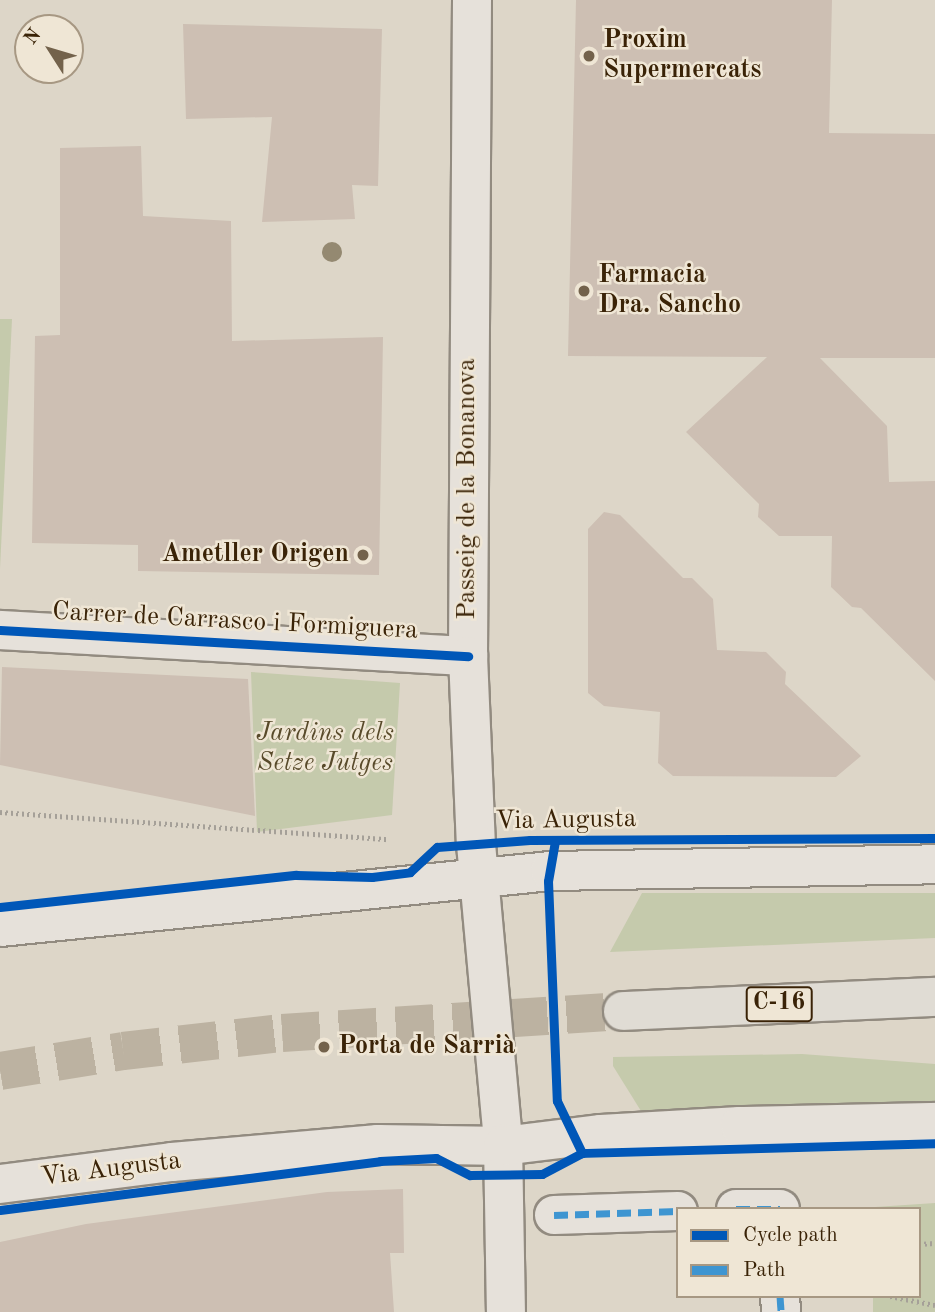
<!DOCTYPE html>
<html>
<head>
<meta charset="utf-8">
<style>
  body { margin:0 }
  #map { position:relative; width:935px; height:1312px; overflow:hidden; background:#ddd6c8; font-family:"Old Standard TT",serif }
  div>[style] { position:absolute }
  [style*='--x'] { left:calc(var(--x)*1px); top:calc(var(--y)*1px); width:calc(var(--w)*1px); rotate:calc(var(--a)*1deg) }
  .green>* { inset:0; background:#c5caac }
  .building>* { inset:0; background:#cdbfb3 }
  .trunk-tunnel>* { height:38px; margin-top:-19px; transform-origin:0; background:repeating-linear-gradient(90deg,#bcb2a1 0 38px,transparent 0 57px) }
  .path>* { height:4.5px; margin-top:-2.25px; transform-origin:0; background:repeating-linear-gradient(90deg,#a5a098 0 2px,transparent 0 5.5px) }
  .roads { filter:drop-shadow(2px 0 #928b80) drop-shadow(-2px 0 #928b80) drop-shadow(0 2px #928b80) drop-shadow(0 -2px #928b80) }
  .pedestrian>* { height:38px; margin:-19px; padding:0 19px; transform-origin:19px; border-radius:19px; background:#e6e1da }
  .minor>* { height:38px; margin:-19px; padding:0 19px; transform-origin:19px; border-radius:19px; background:#e6e1da }
  .tertiary>* { height:38px; margin:-19px; padding:0 19px; transform-origin:19px; border-radius:19px; background:#e6e1da }
  .trunk>* { height:38px; margin:-19px; padding:0 19px; transform-origin:19px; border-radius:19px; background:#e0dcd4 }
  .quiet>* { height:7px; margin-top:-3.5px; transform-origin:0; background:repeating-linear-gradient(90deg,#3e95d1 0 14px,transparent 0 21px) }
  .cycleway>* { height:9px; margin:-4.5px; padding:0 4.5px; transform-origin:4.5px; border-radius:4.5px; background:#0057b8 }
  .trees>* { width:20px; height:20px; margin:-10px; border-radius:50%; background:#948971 }
  .dots>* { width:19px; height:19px; translate:-50% -50%; box-sizing:border-box; border:4px solid #efe6d5; border-radius:50% }
  span { translate:-50% -50%; white-space:nowrap; text-align:center; line-height:1.15; -webkit-text-stroke:5px #efe6d5; paint-order:stroke }
  .shield-label span { padding:2px 5px; background:#efe6d5; border:2px solid; border-radius:5px; -webkit-text-stroke-width:0 }
  .shield-label { font-size:24px; color:#3a2307; font-weight:700 }
  .poi-label { font-size:26px; color:#3a2307; font-weight:700 }
  .left { translate:0 -50%; text-align:left }
  .right { translate:-100% -50%; text-align:right }
  .street-label { font-size:26px; color:#3a2307 }
  .park-label { font-size:26px; color:#584a2a; font-style:italic }
  .legend { position:absolute; left:676px; top:1207px; width:245px; height:91px; box-sizing:border-box; background:#efe6d5; border:2px solid #a79883; margin:0; padding:9px 12px; list-style:none; font-size:21px; color:#3a2307 }
  .legend li { display:flex; align-items:center; gap:14px; height:35px }
  .legend b { width:35px; border:2px solid #a79883 }
  .north { position:absolute; left:14px; top:14px; width:70px; height:70px; box-sizing:border-box; background:#efe6d5; border:2px solid #a79883; border-radius:50%; rotate:307deg; font-size:19px; font-weight:700; line-height:28px; text-align:center; color:#3a2307 }
  .north::after { content:''; display:block; margin:auto; width:24px; height:32px; background:#73624b; clip-path:polygon(50% 0,100% 100%,50% 72%,0 100%) }
</style>
</head>
<body>
<div id="map">
  <div class="green">
    <div style="clip-path:polygon(0 319px,12px 319px,0 569px)"></div>
    <div style="clip-path:polygon(251px 672px,400px 683px,392px 815px,257px 832px)"></div>
    <div style="clip-path:polygon(642px 893px,935px 893px,935px 938px,610px 952px)"></div>
    <div style="clip-path:polygon(802px 1054px,935px 1064px,935px 1104px,641px 1111px,613px 1066px,613px 1057px)"></div>
    <div style="clip-path:polygon(935px 1203px,935px 1312px,873px 1312px,873px 1296px,919px 1296px,919px 1209px,875px 1207px)"></div>
  </div>
  <div class="building">
    <div style="clip-path:polygon(576px 0,832px 0,829px 133px,935px 134px,935px 358px,820px 358px,887px 426px,889px 482px,935px 481px,935px 681px,861px 608px,852px 607px,831px 587px,832px 536px,779px 536px,758px 517px,759px 504px,686px 432px,767px 357px,568px 356px)"></div>
    <div style="clip-path:polygon(183px 24px,382px 29px,378px 186px,352px 185px,355px 219px,262px 222px,272px 117px,186px 119px)"></div>
    <div style="clip-path:polygon(141px 146px,143px 216px,231px 221px,232px 341px,383px 337px,379px 575px,138px 571px,138px 545px,32px 543px,35px 336px,60px 335px,60px 148px)"></div>
    <div style="clip-path:polygon(604px 512px,620px 515px,683px 578px,692px 578px,713px 599px,717px 650px,766px 652px,786px 672px,785px 684px,861px 756px,836px 777px,673px 776px,658px 763px,660px 712px,604px 706px,588px 693px,588px 529px)"></div>
    <div style="clip-path:polygon(2px 667px,248px 679px,255px 816px,0 765px)"></div>
    <div style="clip-path:polygon(403px 1189px,404px 1253px,390px 1253px,394px 1312px,0 1312px,0 1242px,86px 1224px,327px 1192px)"></div>
  </div>
  <div class="trunk-tunnel">
    <div style="--x:0;--y:1071;--w:125;--a:-9.2"></div>
    <div style="--x:123;--y:1051;--w:160;--a:-6.5"></div>
    <div style="--x:282;--y:1033;--w:342;--a:-3.7"></div>
  </div>
  <div class="path">
    <div style="--x:0;--y:812;--w:389;--a:4"></div>
    <div style="--x:919;--y:1244;--w:16;--a:-4"></div>
    <div style="--x:890;--y:1296;--w:46;--a:11.3"></div>
  </div>
  <div class="roads">
    <div class="pedestrian">
      <div style="--x:736;--y:1209;--w:44;--a:0"></div>
      <div style="--x:554;--y:1215;--w:124;--a:-1.8"></div>
      <div style="--x:780;--y:1296;--w:16;--a:86"></div>
    </div>
    <div class="minor">
      <div style="--x:0;--y:630;--w:469;--a:3.2"></div>
    </div>
    <div class="tertiary">
      <div style="--x:472;--y:0;--w:656;--a:90.35"></div>
      <div style="--x:468;--y:656;--w:188;--a:87.6"></div>
      <div style="--x:476;--y:844;--w:300;--a:84.8"></div>
      <div style="--x:503;--y:1143;--w:169;--a:89"></div>
      <div style="--x:0;--y:927;--w:553;--a:-5.81"></div>
      <div style="--x:550;--y:871;--w:385;--a:-1"></div>
      <div style="--x:0;--y:1184;--w:173;--a:-7.3"></div>
      <div style="--x:172;--y:1162;--w:207;--a:-5"></div>
      <div style="--x:378;--y:1144;--w:125;--a:0.9"></div>
      <div style="--x:503;--y:1146;--w:99;--a:-7"></div>
      <div style="--x:601;--y:1134;--w:139;--a:-3.3"></div>
      <div style="--x:740;--y:1126;--w:195;--a:-1.2"></div>
    </div>
    <div class="trunk">
      <div style="--x:623;--y:1011;--w:312;--a:-2.6"></div>
    </div>
  </div>
  <div class="quiet">
    <div style="--x:736;--y:1209;--w:44;--a:0"></div>
    <div style="--x:554;--y:1215;--w:124;--a:-1.8"></div>
    <div style="--x:780;--y:1296;--w:16;--a:86"></div>
  </div>
  <div class="cycleway">
    <div style="--x:0;--y:630;--w:469;--a:3.2"></div>
    <div style="--x:555;--y:841;--w:41;--a:99.9"></div>
    <div style="--x:548;--y:881;--w:220;--a:87.7"></div>
    <div style="--x:557;--y:1101;--w:58;--a:64.3"></div>
    <div style="--x:0;--y:907;--w:298;--a:-6.2"></div>
    <div style="--x:296;--y:875;--w:76;--a:1.5"></div>
    <div style="--x:372;--y:877;--w:38;--a:-7"></div>
    <div style="--x:410;--y:872;--w:37;--a:-43"></div>
    <div style="--x:437;--y:847;--w:93;--a:-4.3"></div>
    <div style="--x:530;--y:840;--w:405;--a:-0.3"></div>
    <div style="--x:0;--y:1210;--w:383;--a:-7.3"></div>
    <div style="--x:380;--y:1161;--w:56;--a:-3.1"></div>
    <div style="--x:436;--y:1158;--w:38;--a:27"></div>
    <div style="--x:470;--y:1175;--w:72;--a:-0.8"></div>
    <div style="--x:542;--y:1174;--w:45;--a:-27.7"></div>
    <div style="--x:582;--y:1153;--w:353;--a:-1.6"></div>
  </div>
  <div class="trees">
    <div style="left:332px;top:252px"></div>
  </div>
  <div class="dots">
    <div style="left:589px;top:56px;background:#73624b"></div>
    <div style="left:584px;top:291px;background:#73624b"></div>
    <div style="left:363px;top:555px;background:#73624b"></div>
    <div style="left:324px;top:1047px;background:#73624b"></div>
  </div>
  <div class="shield-label">
    <span style="left:779px;top:1004px">C-16</span>
  </div>
  <div class="poi-label">
    <span class="left" style="left:603px;top:56px">Proxim<br>Supermercats</span>
    <span class="left" style="left:598px;top:291px">Farmacia<br>Dra. Sancho</span>
    <span class="right" style="left:349px;top:555px">Ametller Origen</span>
    <span class="left" style="left:338px;top:1047px">Porta de Sarrià</span>
  </div>
  <div class="street-label">
    <span style="left:468px;top:489px;rotate:-90deg">Passeig de la Bonanova</span>
    <span style="left:235px;top:622px;rotate:3deg">Carrer de Carrasco i Formiguera</span>
    <span style="left:566px;top:821px;rotate:-1deg">Via Augusta</span>
    <span style="left:111px;top:1170px;rotate:-7deg">Via Augusta</span>
  </div>
  <div class="park-label">
    <span style="left:325px;top:749px">Jardins dels<br>Setze Jutges</span>
  </div>
  <ul class="legend">
  <li><b style="height:9px;background:#0057b8"></b>Cycle path</li>
  <li><b style="height:9px;background:#3e95d1"></b>Path</li>
  </ul>
  <div class="north">N</div>
</div>
</body>
</html>
